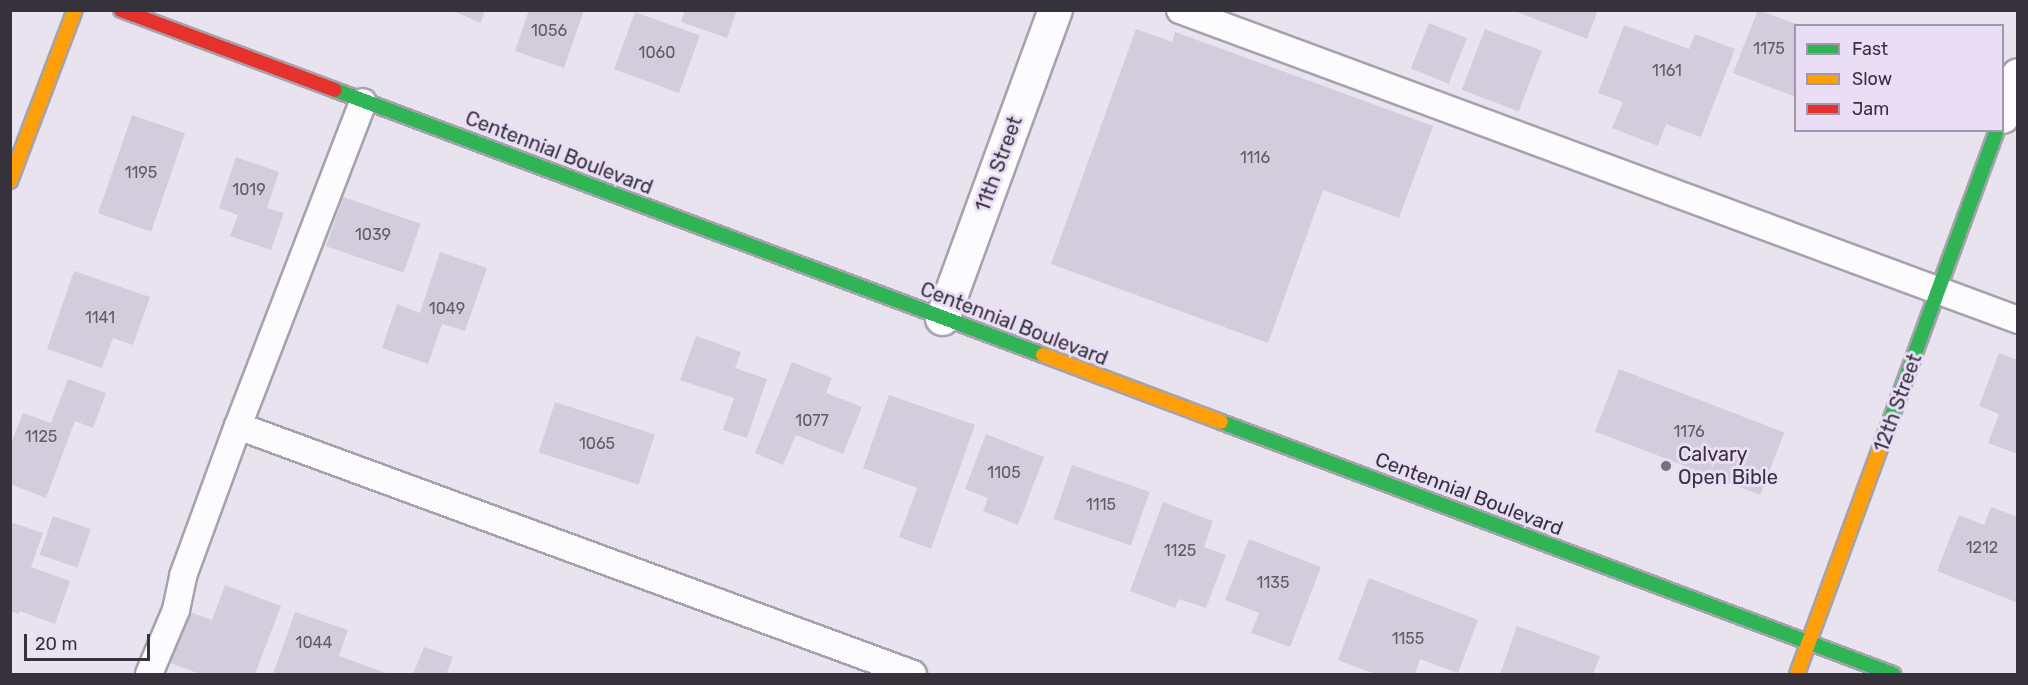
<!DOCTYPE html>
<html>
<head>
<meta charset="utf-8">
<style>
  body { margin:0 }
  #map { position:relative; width:2028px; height:685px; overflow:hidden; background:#e9e3f0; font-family:Rubik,sans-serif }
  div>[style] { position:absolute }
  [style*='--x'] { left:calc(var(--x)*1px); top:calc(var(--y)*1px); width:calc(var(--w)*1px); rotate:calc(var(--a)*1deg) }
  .building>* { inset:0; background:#d3ccdc; transform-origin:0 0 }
  .roads { filter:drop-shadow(2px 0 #a6a2ac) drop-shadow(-2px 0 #a6a2ac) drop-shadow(0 2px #a6a2ac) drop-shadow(0 -2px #a6a2ac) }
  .lane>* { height:26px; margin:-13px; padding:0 13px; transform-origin:13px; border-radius:13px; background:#fcfbfd }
  .street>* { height:33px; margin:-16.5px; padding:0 16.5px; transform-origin:16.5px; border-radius:16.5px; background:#fcfbfd }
  .fast>* { height:14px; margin:-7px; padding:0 7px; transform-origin:7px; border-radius:7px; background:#30b455 }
  .slow>* { height:14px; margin:-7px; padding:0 7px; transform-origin:7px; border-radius:7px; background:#ff9f0a }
  .jam>* { height:14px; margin:-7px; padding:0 7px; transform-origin:7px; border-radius:7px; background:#e5322d }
  .dots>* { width:16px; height:16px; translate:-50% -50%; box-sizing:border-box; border:3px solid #e9def5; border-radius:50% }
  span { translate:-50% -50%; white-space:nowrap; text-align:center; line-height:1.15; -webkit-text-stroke:6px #e9def5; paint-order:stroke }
  .number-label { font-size:16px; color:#605b66 }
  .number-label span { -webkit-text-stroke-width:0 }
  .street-label { font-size:20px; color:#36323b }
  .poi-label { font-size:20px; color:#36323b }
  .left { translate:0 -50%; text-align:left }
  .frame { position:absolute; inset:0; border:12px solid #36323b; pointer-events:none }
  .legend { position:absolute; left:1794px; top:24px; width:210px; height:108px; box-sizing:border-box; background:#e9def5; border:2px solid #a199ab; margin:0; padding:8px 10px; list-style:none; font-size:18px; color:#36323b }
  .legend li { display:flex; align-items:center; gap:12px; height:30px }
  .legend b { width:30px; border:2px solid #a199ab }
  .scale { position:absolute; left:24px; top:634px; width:126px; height:27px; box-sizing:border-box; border:3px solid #36323b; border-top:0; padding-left:8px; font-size:18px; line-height:21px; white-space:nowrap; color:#36323b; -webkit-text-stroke:4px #e9def5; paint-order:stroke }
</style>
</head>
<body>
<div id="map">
  <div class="building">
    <div style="clip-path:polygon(450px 10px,485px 10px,481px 23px)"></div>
    <div style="clip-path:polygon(529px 10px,584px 10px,564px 68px,515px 51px)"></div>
    <div style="clip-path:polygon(685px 10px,737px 10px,727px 38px,681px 22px)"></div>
    <div style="clip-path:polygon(1512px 10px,1598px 10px,1587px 39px)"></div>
    <div style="clip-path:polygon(1758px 10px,1796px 24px,1796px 97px,1733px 73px)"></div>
    <div style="left:635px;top:12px;width:69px;height:61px;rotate:20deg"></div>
    <div style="left:1429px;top:23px;width:41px;height:49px;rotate:22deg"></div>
    <div style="clip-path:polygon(1624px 25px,1689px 49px,1695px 34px,1735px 49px,1701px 137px,1666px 124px,1658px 146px,1612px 128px,1623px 102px,1598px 93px)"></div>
    <div style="clip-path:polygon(1136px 29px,1172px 42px,1175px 32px,1433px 126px,1399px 218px,1323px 190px,1268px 343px,1051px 264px)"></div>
    <div style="left:1485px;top:29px;width:61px;height:65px;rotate:21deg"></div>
    <div style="left:132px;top:115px;width:56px;height:104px;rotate:19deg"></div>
    <div style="clip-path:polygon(236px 157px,279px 172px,267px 208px,284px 213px,271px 250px,230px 236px,238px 215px,219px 208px)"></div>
    <div style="left:343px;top:197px;width:82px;height:52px;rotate:19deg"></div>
    <div style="clip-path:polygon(440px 252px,487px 268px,465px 331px,442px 324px,428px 364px,382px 348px,397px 304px,420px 313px)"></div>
    <div style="clip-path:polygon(74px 271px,150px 297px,133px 345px,113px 338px,102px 368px,47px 349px)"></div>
    <div style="clip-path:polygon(696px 336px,741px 352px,735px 368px,767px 379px,747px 438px,723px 430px,734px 398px,680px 380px)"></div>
    <div style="clip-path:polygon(1999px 353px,2018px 360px,2018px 454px,1988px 443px,1999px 414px,1979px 406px)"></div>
    <div style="clip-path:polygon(792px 362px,832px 378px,826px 393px,862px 407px,843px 454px,796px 435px,783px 465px,755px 453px)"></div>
    <div style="left:1619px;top:369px;width:177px;height:67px;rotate:21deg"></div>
    <div style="clip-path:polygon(68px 379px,106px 393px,93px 428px,75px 421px,46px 498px,10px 484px,10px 446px,23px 413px,51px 423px)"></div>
    <div style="clip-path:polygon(889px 395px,975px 425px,931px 549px,899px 537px,917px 488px,863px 468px)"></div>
    <div style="left:555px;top:402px;width:105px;height:53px;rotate:18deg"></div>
    <div style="clip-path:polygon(986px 434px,1044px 457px,1018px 525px,983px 511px,988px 498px,965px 489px)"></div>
    <div style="left:1072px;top:465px;width:82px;height:57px;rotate:19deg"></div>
    <div style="clip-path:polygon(1163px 502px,1213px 521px,1204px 547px,1226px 555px,1206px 608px,1179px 599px,1175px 608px,1130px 591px)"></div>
    <div style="clip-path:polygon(1991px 507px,2018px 517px,2018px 603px,1937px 571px,1959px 515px,1984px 525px)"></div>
    <div style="left:53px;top:516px;width:40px;height:41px;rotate:19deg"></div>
    <div style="clip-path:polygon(10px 522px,43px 533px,31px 567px,70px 581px,55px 624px,20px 611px,19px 614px,10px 611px)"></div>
    <div style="clip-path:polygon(1249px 539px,1321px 567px,1290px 647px,1251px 633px,1259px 613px,1225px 600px)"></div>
    <div style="clip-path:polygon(1369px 578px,1478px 620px,1458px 673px,1420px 659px,1415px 674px,1375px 674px,1338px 660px)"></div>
    <div style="clip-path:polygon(225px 585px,281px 606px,255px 674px,200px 674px,168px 662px,187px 611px,212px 620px)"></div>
    <div style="clip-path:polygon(295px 612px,348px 630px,339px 656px,389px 674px,273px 674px)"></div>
    <div style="clip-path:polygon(1517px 626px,1600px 656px,1593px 674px,1500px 674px)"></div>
    <div style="clip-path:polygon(424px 647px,453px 657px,447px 672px,453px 674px,413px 674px)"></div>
  </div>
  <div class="roads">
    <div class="lane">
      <div style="--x:1180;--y:10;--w:894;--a:20.3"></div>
      <div style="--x:238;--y:426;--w:719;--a:20.17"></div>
      <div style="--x:149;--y:674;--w:69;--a:-67.1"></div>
      <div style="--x:176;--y:610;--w:35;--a:-78"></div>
      <div style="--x:183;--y:576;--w:160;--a:-69.9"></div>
      <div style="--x:238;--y:426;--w:347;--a:-68.9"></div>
    </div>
    <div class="street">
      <div style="--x:2002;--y:116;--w:44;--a:-68.7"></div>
      <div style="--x:942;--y:318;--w:328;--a:-69.9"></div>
    </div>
    <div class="fast">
      <div style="--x:335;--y:90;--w:756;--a:20.52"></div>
      <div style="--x:1221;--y:422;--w:718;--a:20.56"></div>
      <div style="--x:1883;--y:440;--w:330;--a:-69.8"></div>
    </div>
    <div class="slow">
      <div style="--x:10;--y:181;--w:183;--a:-69.2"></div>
      <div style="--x:1043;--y:355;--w:190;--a:20.6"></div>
      <div style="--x:1797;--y:674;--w:249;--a:-69.8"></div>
    </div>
    <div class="jam">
      <div style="--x:121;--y:10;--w:228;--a:20.5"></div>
    </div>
  </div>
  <div class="dots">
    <div style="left:1666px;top:466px;background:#75707a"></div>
  </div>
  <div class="number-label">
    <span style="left:549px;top:31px">1056</span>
    <span style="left:1769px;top:49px">1175</span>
    <span style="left:657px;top:53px">1060</span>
    <span style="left:1667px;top:71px">1161</span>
    <span style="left:1255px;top:158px">1116</span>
    <span style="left:141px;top:173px">1195</span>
    <span style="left:249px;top:190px">1019</span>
    <span style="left:373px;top:235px">1039</span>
    <span style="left:447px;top:309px">1049</span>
    <span style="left:100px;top:318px">1141</span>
    <span style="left:812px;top:421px">1077</span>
    <span style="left:1689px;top:432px">1176</span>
    <span style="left:41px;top:437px">1125</span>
    <span style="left:597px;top:444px">1065</span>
    <span style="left:1004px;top:473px">1105</span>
    <span style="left:1101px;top:505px">1115</span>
    <span style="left:1982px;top:548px">1212</span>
    <span style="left:1180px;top:551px">1125</span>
    <span style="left:1273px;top:583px">1135</span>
    <span style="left:1408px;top:639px">1155</span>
    <span style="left:314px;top:643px">1044</span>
  </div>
  <div class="street-label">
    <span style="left:559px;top:153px;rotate:21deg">Centennial Boulevard</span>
    <span style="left:999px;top:164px;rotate:-70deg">11th Street</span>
    <span style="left:1014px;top:324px;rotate:21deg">Centennial Boulevard</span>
    <span style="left:1898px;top:403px;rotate:-70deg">12th Street</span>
    <span style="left:1469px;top:494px;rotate:21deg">Centennial Boulevard</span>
  </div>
  <div class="poi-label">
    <span class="left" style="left:1678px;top:466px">Calvary<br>Open Bible</span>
  </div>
  <div class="frame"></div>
  <ul class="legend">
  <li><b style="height:8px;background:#30b455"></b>Fast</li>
  <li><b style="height:8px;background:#ff9f0a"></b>Slow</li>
  <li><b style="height:8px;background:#e5322d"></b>Jam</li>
  </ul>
  <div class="scale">20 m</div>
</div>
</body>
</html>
